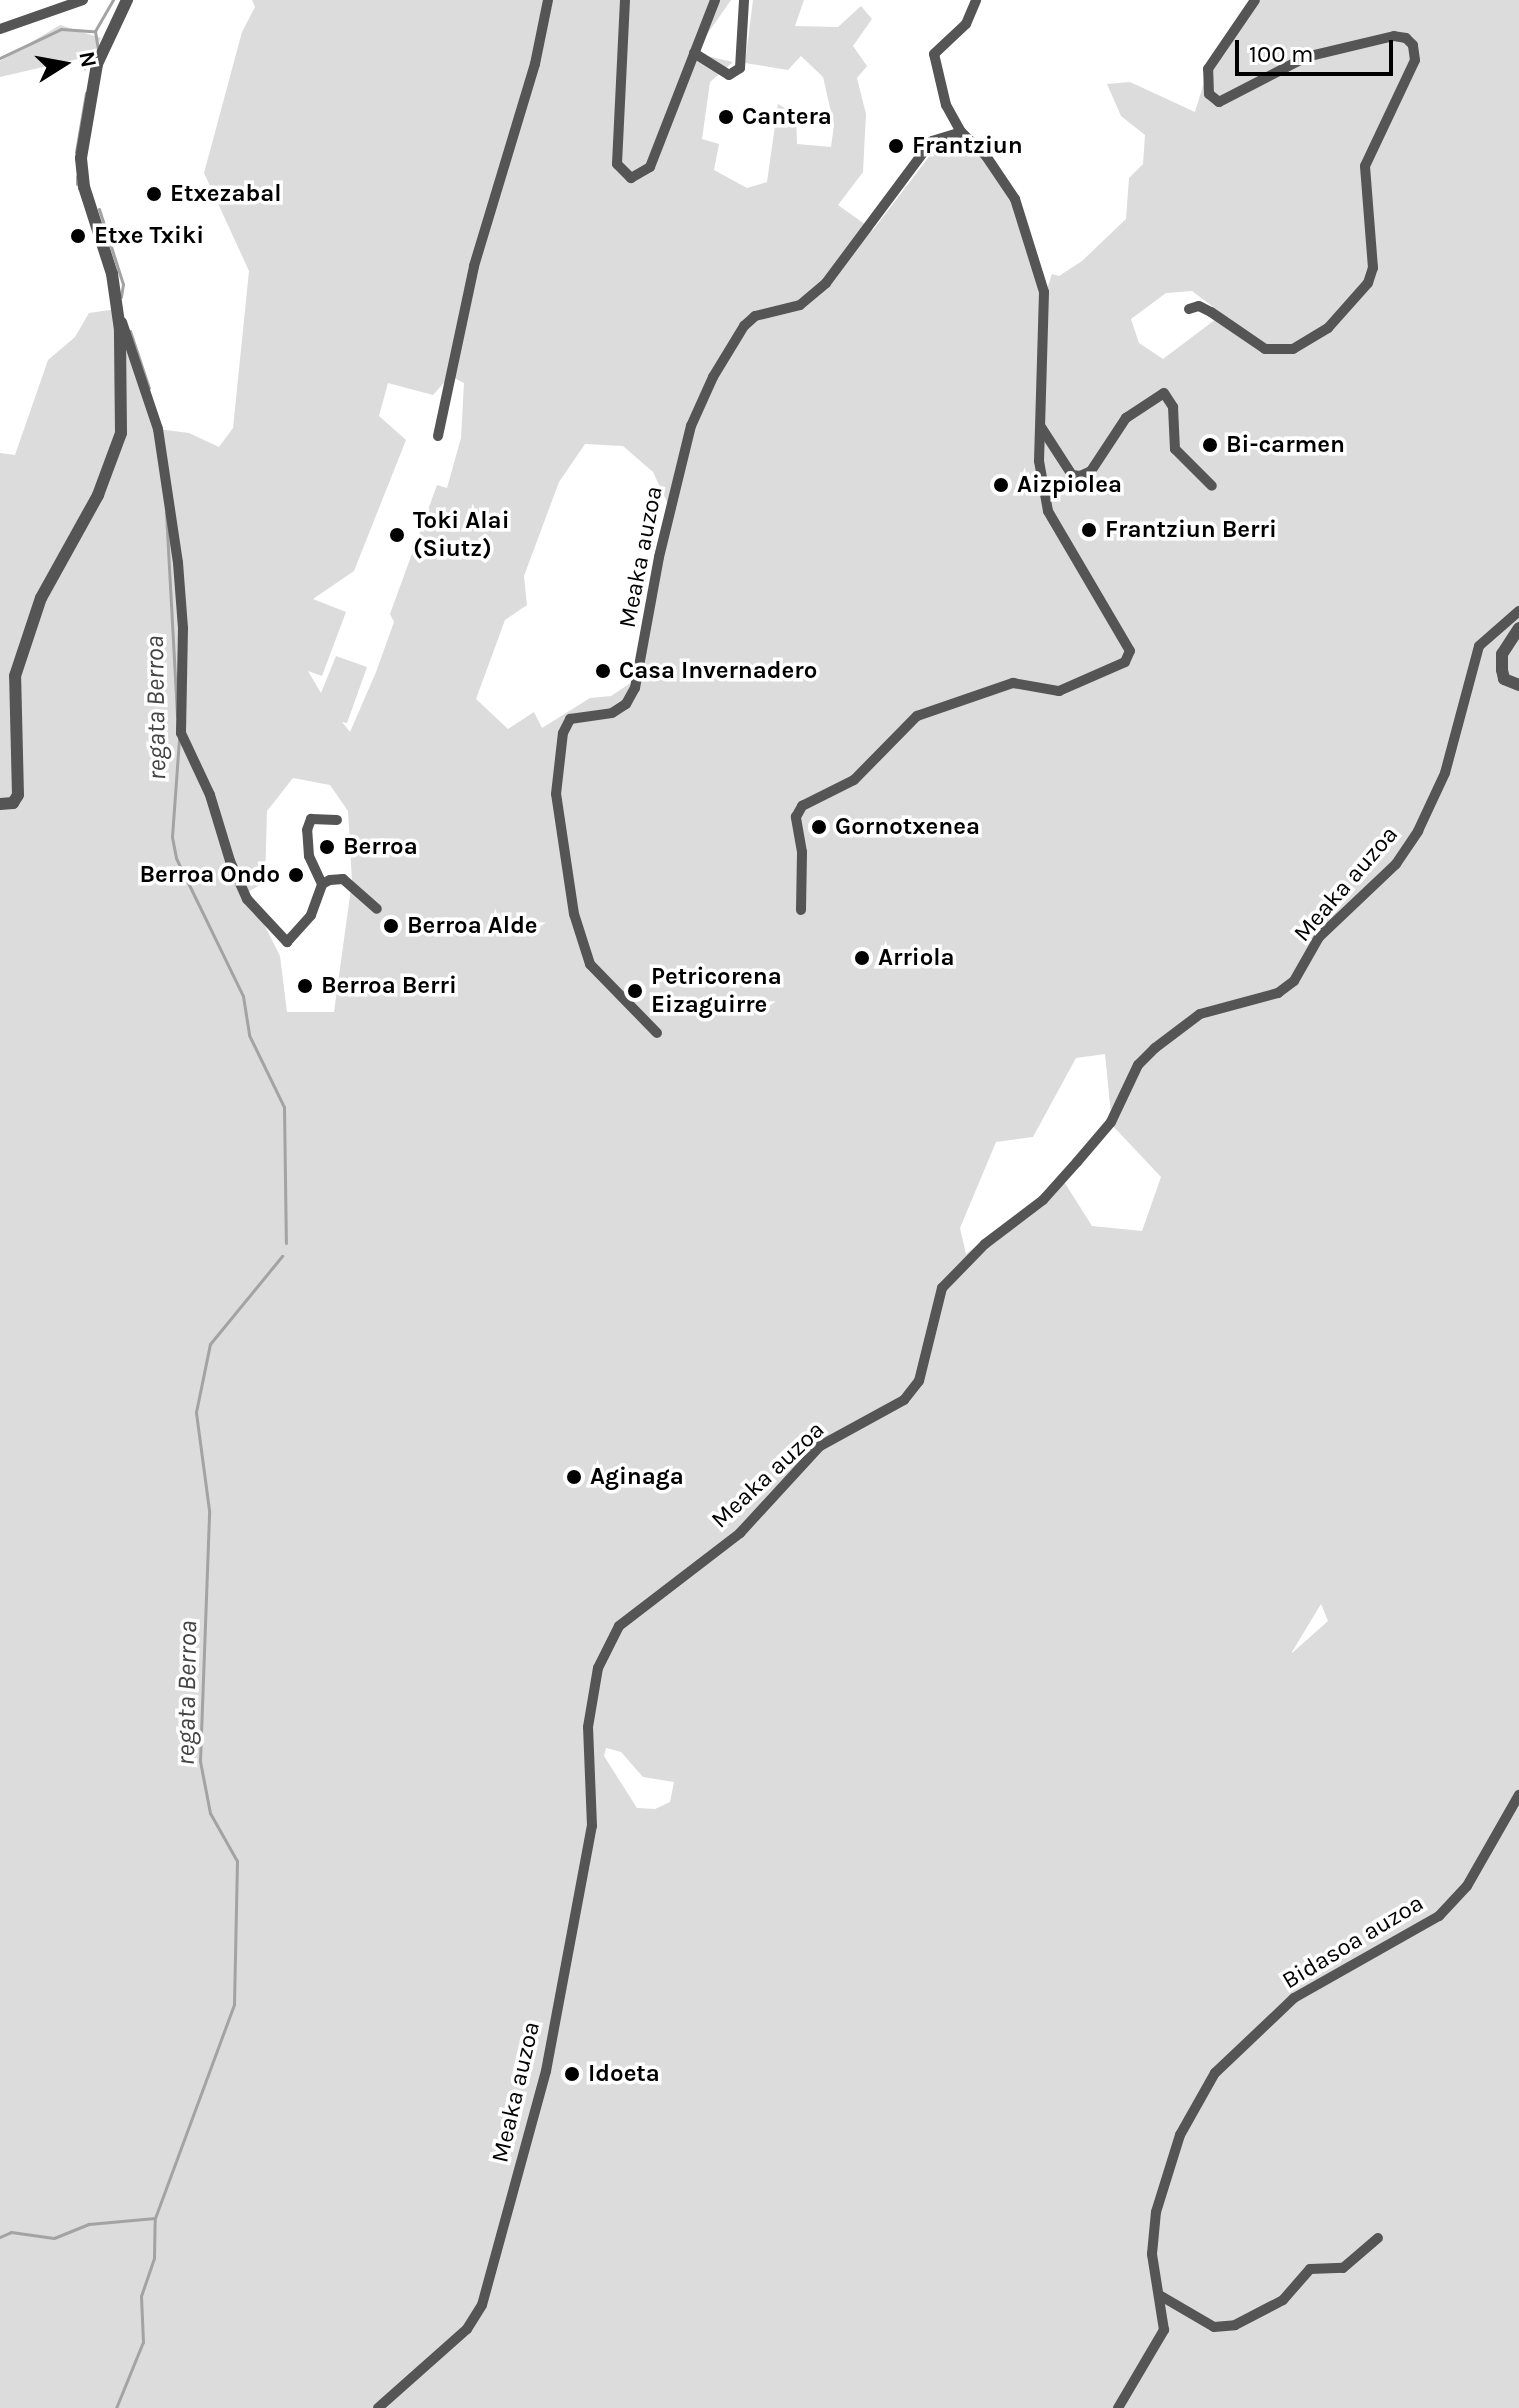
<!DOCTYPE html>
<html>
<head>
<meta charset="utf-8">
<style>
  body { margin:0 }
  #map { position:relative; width:1519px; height:2408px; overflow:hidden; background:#fff; font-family:Karla,sans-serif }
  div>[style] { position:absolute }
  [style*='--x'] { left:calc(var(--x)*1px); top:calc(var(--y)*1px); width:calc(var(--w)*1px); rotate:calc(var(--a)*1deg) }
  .green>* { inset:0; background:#dcdcdc }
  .stream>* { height:3px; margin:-1.5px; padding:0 1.5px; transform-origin:1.5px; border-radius:1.5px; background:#a3a3a3 }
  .minor>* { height:10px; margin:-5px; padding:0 5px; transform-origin:5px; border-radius:5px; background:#555 }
  .tertiary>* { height:12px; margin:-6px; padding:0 6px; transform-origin:6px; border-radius:6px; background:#555 }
  .dots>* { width:22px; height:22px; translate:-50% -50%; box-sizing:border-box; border:4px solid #fff; border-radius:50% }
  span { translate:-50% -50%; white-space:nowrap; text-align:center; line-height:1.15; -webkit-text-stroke:7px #fff; paint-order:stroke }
  .poi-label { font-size:24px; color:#000; font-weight:700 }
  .left { translate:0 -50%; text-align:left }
  .right { translate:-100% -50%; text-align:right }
  .street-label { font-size:24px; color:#000 }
  .water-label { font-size:26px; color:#444; font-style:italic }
  .north { position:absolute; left:24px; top:24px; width:80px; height:80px; -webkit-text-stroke:6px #fff; paint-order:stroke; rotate:79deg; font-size:22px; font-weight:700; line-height:32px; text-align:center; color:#000 }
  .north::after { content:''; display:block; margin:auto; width:28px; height:36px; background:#000; clip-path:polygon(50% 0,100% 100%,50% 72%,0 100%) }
  .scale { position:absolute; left:1235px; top:40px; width:158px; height:36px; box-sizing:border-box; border:4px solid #000; border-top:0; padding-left:10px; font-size:24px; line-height:28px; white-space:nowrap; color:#000; -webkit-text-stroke:6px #fff; paint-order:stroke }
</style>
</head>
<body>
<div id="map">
  <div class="green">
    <div style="clip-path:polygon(evenodd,252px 0,731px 0,694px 53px,733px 62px,710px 82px,702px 139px,719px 144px,714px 170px,747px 188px,767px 182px,778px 104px,796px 115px,797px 144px,831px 147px,834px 125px,823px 77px,801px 56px,788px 70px,745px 63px,753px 0,804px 0,795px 26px,838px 27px,861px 6px,872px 19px,853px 46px,867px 66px,857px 78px,866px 114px,863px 172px,838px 205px,873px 230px,934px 150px,943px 152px,963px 141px,984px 158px,1012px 202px,1042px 291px,1038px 423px,1045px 420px,1046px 292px,1052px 274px,1059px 276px,1082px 261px,1126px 219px,1129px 178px,1143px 164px,1145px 135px,1121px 116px,1107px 84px,1130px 82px,1195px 112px,1208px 69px,1255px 0,1519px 0,1519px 2408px,0 2408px,0 453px,15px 455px,48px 360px,75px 337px,89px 313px,117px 309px,158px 429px,189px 433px,219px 447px,233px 428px,249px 271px,204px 173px,242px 32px,255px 7px,252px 0,1192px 291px,1262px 344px,1296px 345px,1260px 351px,1216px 319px,1163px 359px,1139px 343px,1131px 319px,1166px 293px,1192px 291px,252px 0,450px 376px,464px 383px,461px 438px,447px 488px,437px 485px,390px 614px,394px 622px,376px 672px,350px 732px,342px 722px,347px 723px,367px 667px,336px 656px,321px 693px,308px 671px,322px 676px,346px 612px,313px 599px,354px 571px,406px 440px,379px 416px,388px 383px,433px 395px,450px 376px,252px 0,585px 444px,623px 446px,653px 472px,668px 504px,632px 682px,611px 696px,590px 698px,542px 728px,534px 712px,508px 729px,476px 699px,505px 620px,527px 605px,524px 576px,559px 482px,585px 444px,252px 0,293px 778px,330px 785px,348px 811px,352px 881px,334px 1012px,287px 1012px,280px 956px,248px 892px,265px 882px,267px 811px,293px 778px,252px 0,1105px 1054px,1112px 1125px,1161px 1177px,1142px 1231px,1092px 1226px,1063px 1180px,966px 1254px,960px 1228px,996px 1142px,1033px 1137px,1076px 1058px,1105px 1054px,252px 0,1321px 1604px,1328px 1621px,1292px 1653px,1292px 1652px,1321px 1604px,252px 0,606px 1748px,621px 1752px,643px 1777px,674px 1782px,670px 1802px,655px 1809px,637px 1808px,604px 1756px,606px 1748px)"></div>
    <div style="clip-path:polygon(60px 25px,101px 38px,85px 72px,78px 59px,0 77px,0 61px)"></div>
  </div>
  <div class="stream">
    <div style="--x:95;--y:31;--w:20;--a:81"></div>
    <div style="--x:95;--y:31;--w:36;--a:-60"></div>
    <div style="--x:0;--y:58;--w:68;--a:-25.4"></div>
    <div style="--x:61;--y:29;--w:32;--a:4"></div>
    <div style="--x:76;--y:152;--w:60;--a:-80.4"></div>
    <div style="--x:77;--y:184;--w:8;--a:-90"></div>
    <div style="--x:99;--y:209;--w:79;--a:72.3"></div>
    <div style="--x:123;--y:284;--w:13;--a:99"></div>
    <div style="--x:130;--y:331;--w:60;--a:71.6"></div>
    <div style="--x:166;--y:512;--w:204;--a:86.9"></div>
    <div style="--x:179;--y:739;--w:98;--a:94.1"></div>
    <div style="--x:172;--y:837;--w:21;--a:79"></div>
    <div style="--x:176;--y:858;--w:153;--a:64.1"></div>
    <div style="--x:243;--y:996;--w:39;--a:81"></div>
    <div style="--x:249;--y:1035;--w:80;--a:64.1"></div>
    <div style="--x:284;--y:1107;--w:136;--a:89.2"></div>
    <div style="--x:0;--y:2237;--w:12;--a:-24"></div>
    <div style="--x:11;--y:2232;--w:43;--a:7.9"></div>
    <div style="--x:54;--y:2238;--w:38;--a:-22"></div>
    <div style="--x:89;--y:2224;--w:66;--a:-5.2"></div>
    <div style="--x:155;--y:2218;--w:228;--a:-69.7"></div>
    <div style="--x:234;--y:2004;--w:143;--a:-88.8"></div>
    <div style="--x:237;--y:1861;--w:55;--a:-119.4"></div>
    <div style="--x:210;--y:1813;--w:53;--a:-100.9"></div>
    <div style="--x:200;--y:1761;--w:251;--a:-87.9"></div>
    <div style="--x:209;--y:1510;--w:99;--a:-97.6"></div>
    <div style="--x:196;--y:1412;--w:69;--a:-78.4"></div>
    <div style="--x:210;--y:1344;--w:114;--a:-50.7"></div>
    <div style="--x:116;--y:2408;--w:71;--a:-67.8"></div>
    <div style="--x:143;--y:2342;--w:46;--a:-92.5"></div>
    <div style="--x:141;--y:2296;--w:40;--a:-71.1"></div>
    <div style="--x:154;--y:2258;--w:39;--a:-89"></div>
  </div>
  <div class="minor">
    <div style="--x:625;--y:0;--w:164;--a:92.8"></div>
    <div style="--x:617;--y:164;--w:20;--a:45"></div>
    <div style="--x:631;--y:178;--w:22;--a:-30"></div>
    <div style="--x:650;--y:167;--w:179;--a:-68.7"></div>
    <div style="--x:0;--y:29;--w:88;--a:-19.3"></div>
    <div style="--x:694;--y:53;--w:41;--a:32.2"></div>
    <div style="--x:729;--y:75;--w:13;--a:-32"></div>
    <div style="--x:740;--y:68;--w:68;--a:-86.6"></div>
    <div style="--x:1189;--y:309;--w:10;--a:-17"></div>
    <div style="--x:1199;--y:306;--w:13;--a:27"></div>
    <div style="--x:1211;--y:312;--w:65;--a:34.4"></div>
    <div style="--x:1265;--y:349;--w:28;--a:0"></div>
    <div style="--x:1293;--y:349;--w:41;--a:-31"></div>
    <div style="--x:1328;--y:328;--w:60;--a:-48.4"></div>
    <div style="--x:1368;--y:283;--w:16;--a:-72"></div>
    <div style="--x:1373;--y:268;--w:102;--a:-94.5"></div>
    <div style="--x:1365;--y:166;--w:117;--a:-64.7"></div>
    <div style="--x:1415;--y:60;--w:15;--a:-98"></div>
    <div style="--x:1413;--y:45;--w:10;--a:-135"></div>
    <div style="--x:1406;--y:38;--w:12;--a:-171"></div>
    <div style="--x:1394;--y:36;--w:90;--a:166.6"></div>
    <div style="--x:1306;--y:57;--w:98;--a:152.7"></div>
    <div style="--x:1219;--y:102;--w:13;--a:-141"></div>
    <div style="--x:1209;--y:94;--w:25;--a:-92"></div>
    <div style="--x:1208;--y:69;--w:83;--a:-55.7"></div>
    <div style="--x:122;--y:322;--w:113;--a:71.4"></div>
    <div style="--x:158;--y:429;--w:135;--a:81.5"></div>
    <div style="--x:178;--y:563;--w:65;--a:85.6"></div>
    <div style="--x:183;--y:628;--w:105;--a:91.1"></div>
    <div style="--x:181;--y:733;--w:68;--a:64.9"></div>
    <div style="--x:210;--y:795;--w:69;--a:73.1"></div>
    <div style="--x:230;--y:861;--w:42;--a:65.9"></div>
    <div style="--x:247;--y:899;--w:59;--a:47.1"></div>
    <div style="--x:287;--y:942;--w:36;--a:-48"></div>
    <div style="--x:311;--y:915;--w:33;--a:-70"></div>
    <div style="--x:322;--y:884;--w:9;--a:-27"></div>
    <div style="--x:330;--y:880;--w:13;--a:-4"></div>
    <div style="--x:343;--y:879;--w:45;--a:41.4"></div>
    <div style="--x:1041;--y:427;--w:57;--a:57.1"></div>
    <div style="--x:1072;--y:475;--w:8;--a:7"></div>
    <div style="--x:1080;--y:476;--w:12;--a:-24"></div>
    <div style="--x:1091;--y:471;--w:64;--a:-56.6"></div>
    <div style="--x:1126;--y:418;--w:45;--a:-33.3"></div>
    <div style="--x:1164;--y:393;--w:17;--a:57"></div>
    <div style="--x:1173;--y:407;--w:42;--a:87.3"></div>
    <div style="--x:1175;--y:449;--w:52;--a:45"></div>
    <div style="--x:438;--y:436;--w:174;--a:-78"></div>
    <div style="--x:474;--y:266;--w:211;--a:-73.2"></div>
    <div style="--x:535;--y:64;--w:65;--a:-78.5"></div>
    <div style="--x:322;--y:884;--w:31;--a:-115"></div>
    <div style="--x:309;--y:856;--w:26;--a:-94"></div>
    <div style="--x:307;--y:830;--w:12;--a:-70"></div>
    <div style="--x:311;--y:819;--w:26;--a:2"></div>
    <div style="--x:801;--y:910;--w:58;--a:-89"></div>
    <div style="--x:802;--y:852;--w:36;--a:-100"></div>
    <div style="--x:796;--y:817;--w:13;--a:-61"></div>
    <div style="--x:802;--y:806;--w:58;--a:-26.6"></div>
    <div style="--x:854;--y:780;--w:90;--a:-45.5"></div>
    <div style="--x:917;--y:716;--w:102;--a:-19"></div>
    <div style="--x:1013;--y:683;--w:47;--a:9.9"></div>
    <div style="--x:1059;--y:691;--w:72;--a:-23.7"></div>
    <div style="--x:1125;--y:662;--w:12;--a:-66"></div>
    <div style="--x:1130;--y:651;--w:162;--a:-120.4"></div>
    <div style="--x:1048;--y:511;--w:51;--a:-100.2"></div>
    <div style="--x:1039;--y:461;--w:169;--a:-88.3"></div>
    <div style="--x:1044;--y:292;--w:97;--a:-107.3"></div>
    <div style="--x:1015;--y:199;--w:52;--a:-124"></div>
    <div style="--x:986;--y:156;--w:35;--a:-136"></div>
    <div style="--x:657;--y:1033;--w:96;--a:-134.2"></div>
    <div style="--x:590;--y:964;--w:52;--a:-107.7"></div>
    <div style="--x:574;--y:914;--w:121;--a:-98.5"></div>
    <div style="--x:556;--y:794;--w:61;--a:-83.5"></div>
    <div style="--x:563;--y:733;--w:16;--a:-63"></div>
    <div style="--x:570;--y:719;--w:42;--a:-8.1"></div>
    <div style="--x:612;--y:713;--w:17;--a:-33"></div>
    <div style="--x:626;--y:704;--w:18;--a:-61"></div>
    <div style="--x:635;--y:688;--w:133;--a:-79.6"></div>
    <div style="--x:659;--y:557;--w:135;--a:-76.3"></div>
    <div style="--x:691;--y:426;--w:54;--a:-65.8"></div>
    <div style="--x:713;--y:377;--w:60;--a:-58.7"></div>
    <div style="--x:744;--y:326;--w:15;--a:-42"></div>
    <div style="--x:755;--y:316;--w:46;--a:-13.7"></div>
    <div style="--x:800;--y:305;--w:34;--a:-40"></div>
    <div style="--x:826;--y:283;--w:177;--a:-53.3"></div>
    <div style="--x:932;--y:141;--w:30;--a:-17"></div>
    <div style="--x:961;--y:132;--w:31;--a:-119"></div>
    <div style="--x:946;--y:105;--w:52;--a:-103.2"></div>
    <div style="--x:934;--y:54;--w:44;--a:-43.2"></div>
    <div style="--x:966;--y:24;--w:26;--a:-67"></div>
    <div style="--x:1161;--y:2296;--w:61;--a:30.3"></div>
    <div style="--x:1214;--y:2327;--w:21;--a:-5"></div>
    <div style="--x:1235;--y:2325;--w:54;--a:-27.5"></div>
    <div style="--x:1283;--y:2300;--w:41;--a:-48.9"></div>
    <div style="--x:1310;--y:2269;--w:33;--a:-2"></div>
    <div style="--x:1343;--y:2268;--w:46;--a:-40.6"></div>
    <div style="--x:378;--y:2408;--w:119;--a:-41.6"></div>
    <div style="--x:467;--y:2329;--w:28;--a:-58"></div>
    <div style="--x:482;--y:2305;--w:243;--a:-74.7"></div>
    <div style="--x:546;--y:2071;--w:249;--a:-79.4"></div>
    <div style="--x:592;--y:1826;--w:99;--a:-92.3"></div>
    <div style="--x:588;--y:1727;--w:60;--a:-80.4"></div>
    <div style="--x:598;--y:1668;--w:47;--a:-63.4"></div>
    <div style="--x:619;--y:1626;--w:153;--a:-37.5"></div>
    <div style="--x:740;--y:1533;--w:118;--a:-47.4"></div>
    <div style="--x:820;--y:1446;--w:96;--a:-28.7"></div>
    <div style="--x:904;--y:1400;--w:24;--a:-52"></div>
    <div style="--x:919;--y:1381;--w:96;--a:-76.1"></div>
    <div style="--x:942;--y:1288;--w:62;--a:-45.7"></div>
    <div style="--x:985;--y:1244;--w:73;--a:-37.2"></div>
    <div style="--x:1043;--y:1200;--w:51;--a:-48.2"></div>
    <div style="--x:1077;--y:1162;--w:52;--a:-49.6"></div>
    <div style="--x:1111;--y:1122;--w:63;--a:-64.7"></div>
    <div style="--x:1138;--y:1065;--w:24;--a:-45"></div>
    <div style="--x:1155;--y:1048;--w:56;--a:-37.1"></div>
    <div style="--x:1200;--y:1014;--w:81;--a:-15.1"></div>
    <div style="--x:1278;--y:993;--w:20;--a:-37"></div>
    <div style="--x:1294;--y:981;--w:51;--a:-60.4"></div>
    <div style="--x:1319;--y:937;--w:106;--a:-43.5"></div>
    <div style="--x:1396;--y:864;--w:40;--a:-56"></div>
    <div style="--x:1418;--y:831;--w:64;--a:-65"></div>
    <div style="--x:1445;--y:773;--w:131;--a:-75"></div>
    <div style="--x:1479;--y:646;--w:53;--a:-41.2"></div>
    <div style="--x:1118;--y:2408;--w:91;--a:-59.5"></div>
    <div style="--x:1164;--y:2330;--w:77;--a:-99"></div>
    <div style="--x:1152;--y:2254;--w:42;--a:-84.6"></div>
    <div style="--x:1156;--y:2212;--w:81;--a:-72.7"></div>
    <div style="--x:1180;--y:2135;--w:71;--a:-60.6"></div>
    <div style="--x:1215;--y:2073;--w:109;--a:-43.5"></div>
    <div style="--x:1294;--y:1998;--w:167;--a:-29.5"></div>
    <div style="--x:1439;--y:1916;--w:41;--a:-47"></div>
    <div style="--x:1467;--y:1886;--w:105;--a:-60.3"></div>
  </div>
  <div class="tertiary">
    <div style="--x:1519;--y:628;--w:31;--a:123"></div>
    <div style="--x:1502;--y:654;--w:16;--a:90"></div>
    <div style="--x:1502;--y:670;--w:9;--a:77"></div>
    <div style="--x:1504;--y:679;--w:16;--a:22"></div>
    <div style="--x:0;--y:804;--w:13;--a:-4"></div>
    <div style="--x:13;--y:803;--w:9;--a:-58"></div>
    <div style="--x:18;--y:795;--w:119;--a:-91.4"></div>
    <div style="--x:15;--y:676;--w:82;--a:-71.6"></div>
    <div style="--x:41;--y:598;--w:118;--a:-61"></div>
    <div style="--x:98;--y:495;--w:66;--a:-69.6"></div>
    <div style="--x:121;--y:433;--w:103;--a:-90.6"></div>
    <div style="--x:120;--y:330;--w:57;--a:-98.1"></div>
    <div style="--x:112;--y:274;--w:91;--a:-107.8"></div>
    <div style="--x:84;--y:187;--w:29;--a:-96"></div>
    <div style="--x:81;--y:158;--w:95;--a:-80.3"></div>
    <div style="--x:97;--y:64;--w:71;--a:-64.9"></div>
  </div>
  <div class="dots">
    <div style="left:726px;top:117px;background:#000"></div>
    <div style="left:896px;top:146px;background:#000"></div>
    <div style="left:154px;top:194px;background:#000"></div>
    <div style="left:78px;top:236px;background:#000"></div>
    <div style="left:1210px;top:445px;background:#000"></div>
    <div style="left:1001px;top:485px;background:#000"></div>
    <div style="left:1089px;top:530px;background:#000"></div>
    <div style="left:397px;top:535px;background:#000"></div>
    <div style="left:603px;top:671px;background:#000"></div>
    <div style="left:819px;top:827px;background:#000"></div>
    <div style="left:327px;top:847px;background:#000"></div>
    <div style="left:296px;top:875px;background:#000"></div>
    <div style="left:391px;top:926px;background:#000"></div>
    <div style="left:862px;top:958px;background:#000"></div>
    <div style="left:305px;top:986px;background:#000"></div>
    <div style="left:635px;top:991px;background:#000"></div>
    <div style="left:574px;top:1477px;background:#000"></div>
    <div style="left:572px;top:2074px;background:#000"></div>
  </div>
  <div class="poi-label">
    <span class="left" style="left:742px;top:117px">Cantera</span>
    <span class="left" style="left:912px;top:146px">Frantziun</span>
    <span class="left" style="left:170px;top:194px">Etxezabal</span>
    <span class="left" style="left:94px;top:236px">Etxe Txiki</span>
    <span class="left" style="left:1226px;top:445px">Bi-carmen</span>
    <span class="left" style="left:1017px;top:485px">Aizpiolea</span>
    <span class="left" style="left:413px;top:535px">Toki Alai<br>(Siutz)</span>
    <span class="left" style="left:1105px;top:530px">Frantziun Berri</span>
    <span class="left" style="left:619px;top:671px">Casa Invernadero</span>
    <span class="left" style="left:835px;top:827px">Gornotxenea</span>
    <span class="left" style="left:343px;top:847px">Berroa</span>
    <span class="right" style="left:280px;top:875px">Berroa Ondo</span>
    <span class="left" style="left:407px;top:926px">Berroa Alde</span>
    <span class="left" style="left:878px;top:958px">Arriola</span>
    <span class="left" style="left:651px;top:991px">Petricorena<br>Eizaguirre</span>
    <span class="left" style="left:321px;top:986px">Berroa Berri</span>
    <span class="left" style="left:590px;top:1477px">Aginaga</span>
    <span class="left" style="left:588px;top:2074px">Idoeta</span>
  </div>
  <div class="street-label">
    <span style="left:641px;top:557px;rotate:-79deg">Meaka auzoa</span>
    <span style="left:1346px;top:884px;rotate:-49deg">Meaka auzoa</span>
    <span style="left:768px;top:1475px;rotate:-43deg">Meaka auzoa</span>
    <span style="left:1353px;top:1942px;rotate:-31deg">Bidasoa auzoa</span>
    <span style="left:516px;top:2092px;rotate:-77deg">Meaka auzoa</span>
  </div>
  <div class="water-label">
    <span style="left:156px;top:708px;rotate:-91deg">regata Berroa</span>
    <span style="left:187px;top:1693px;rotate:-89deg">regata Berroa</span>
  </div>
  <div class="north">N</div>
  <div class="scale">100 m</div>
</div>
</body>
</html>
